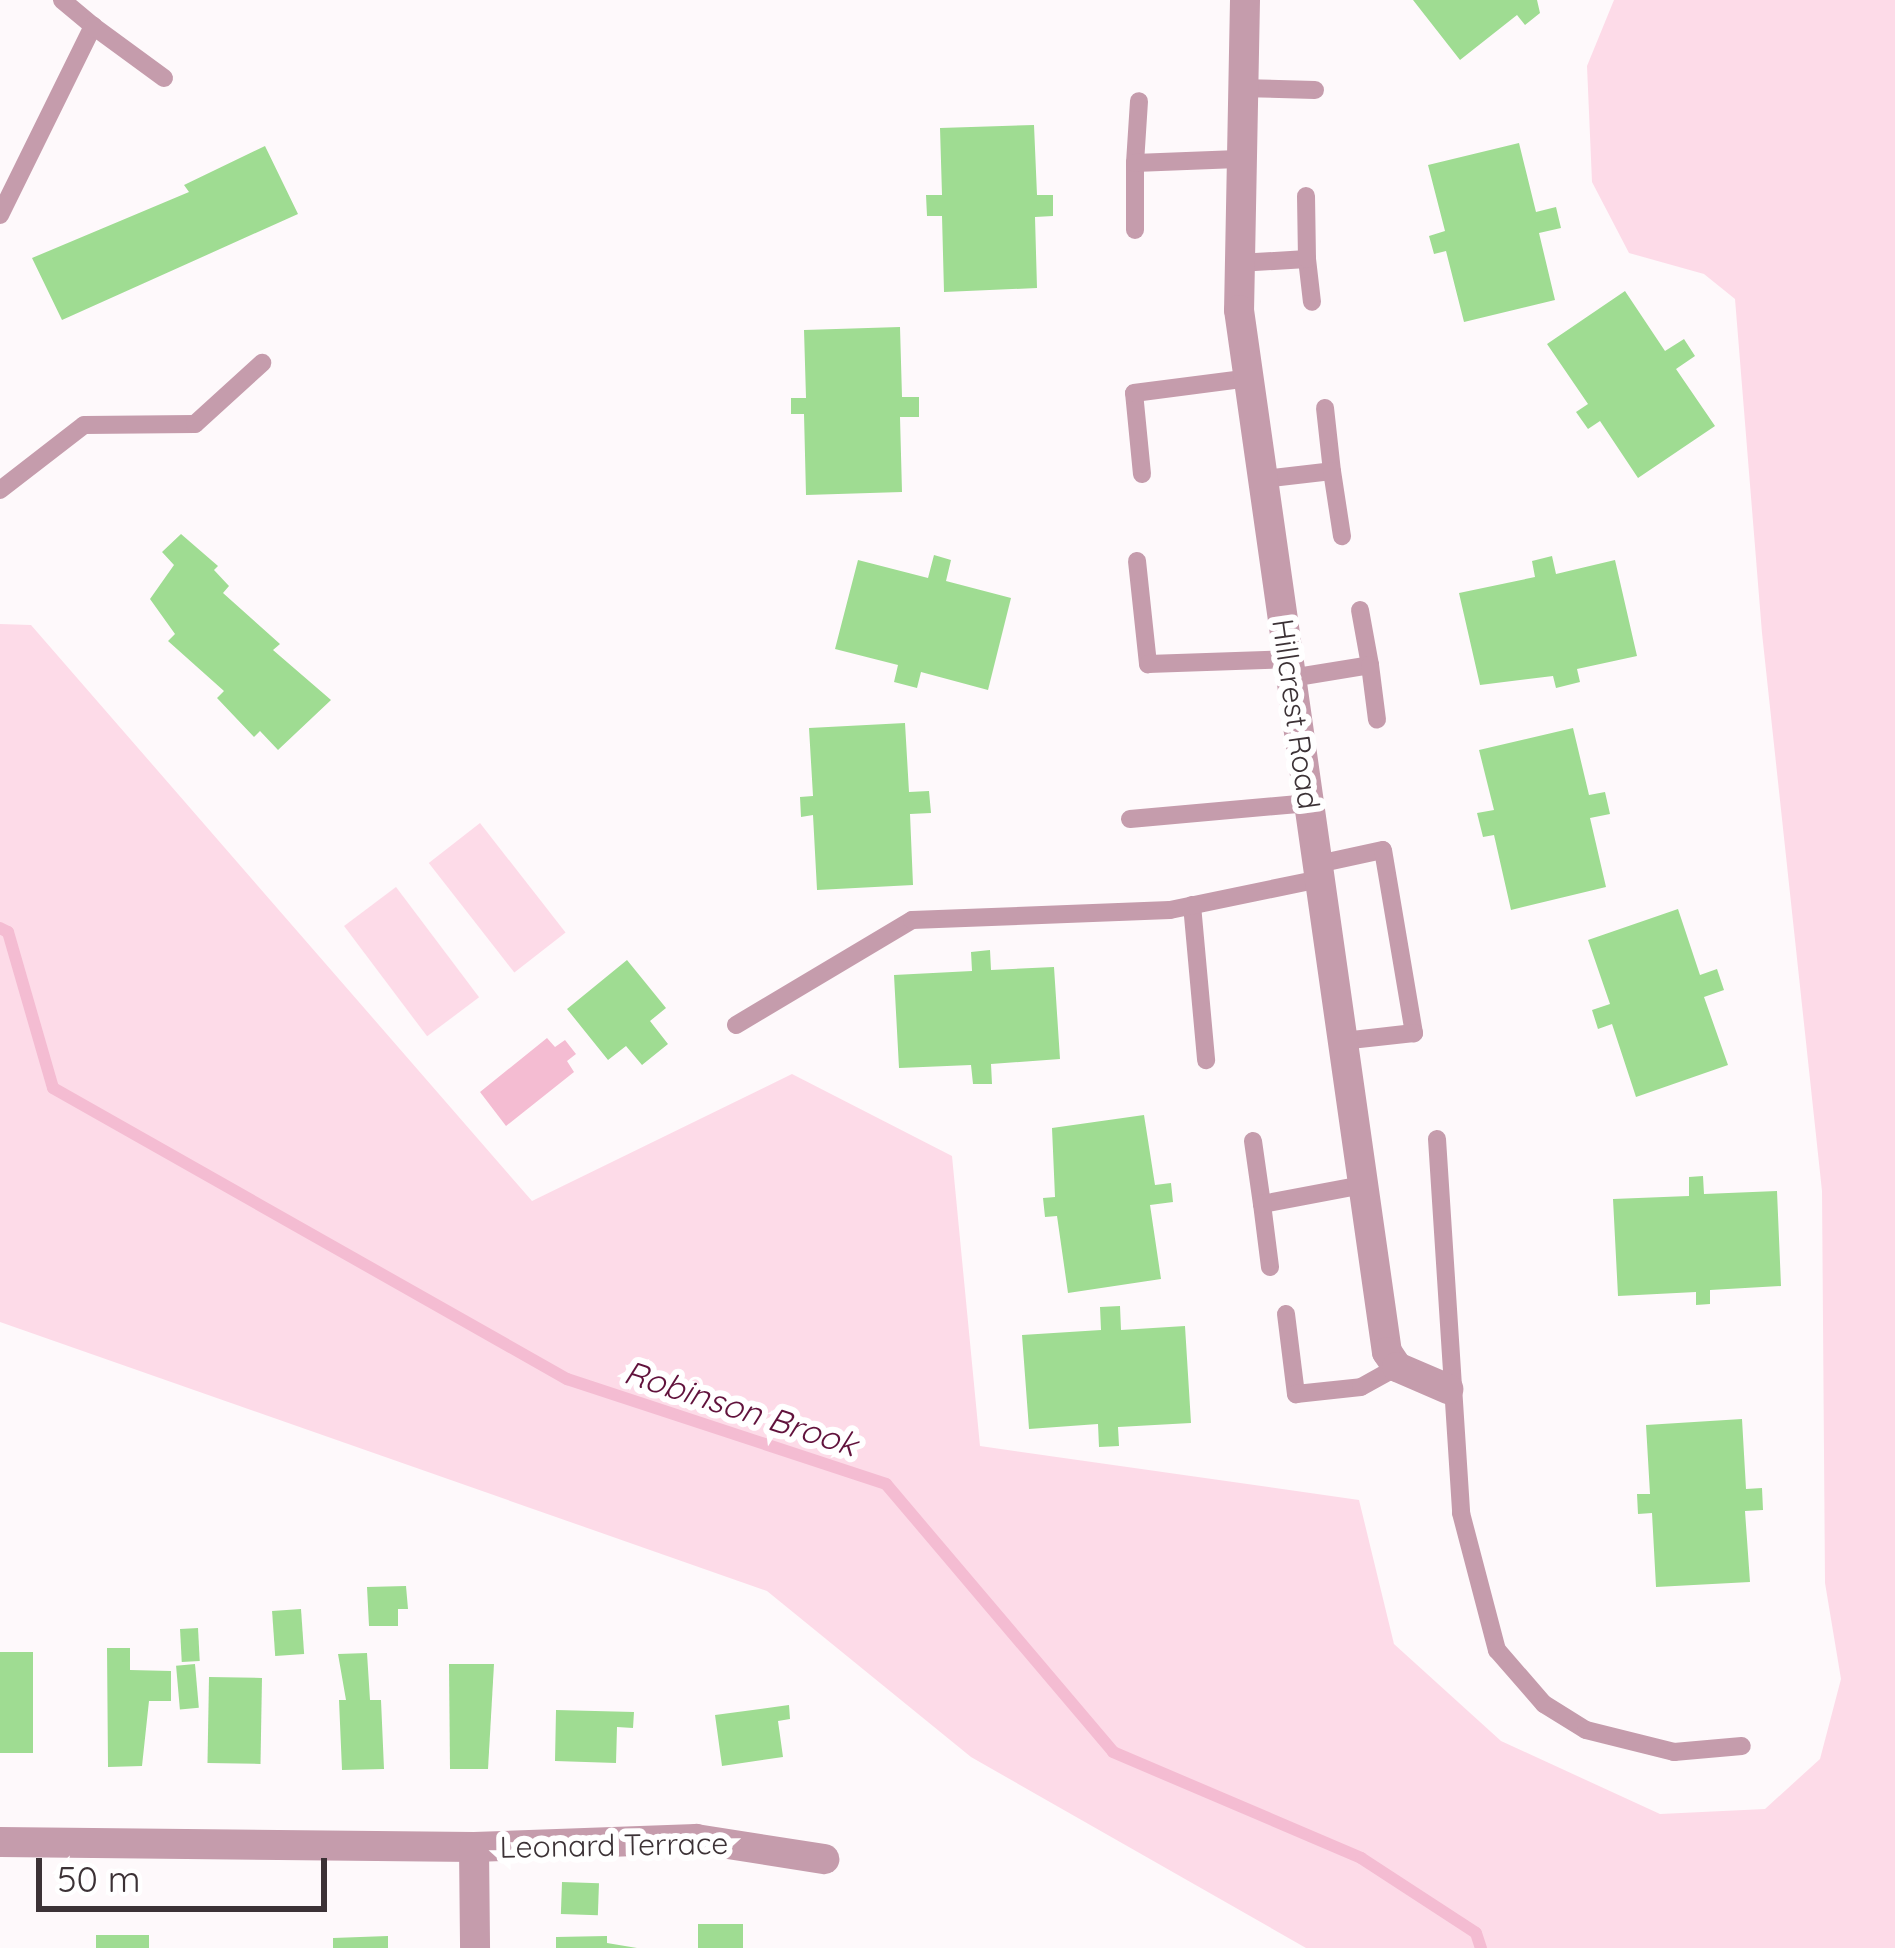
<!DOCTYPE html>
<html>
<head>
<meta charset="utf-8">
<style>
  body { margin:0 }
  #map { position:relative; width:1895px; height:1948px; overflow:hidden; background:#fef9fb; font-family:Quicksand,sans-serif }
  div>[style] { position:absolute }
  [style*='--x'] { left:calc(var(--x)*1px); top:calc(var(--y)*1px); width:calc(var(--w)*1px); rotate:calc(var(--a)*1deg) }
  .green>* { inset:0; background:#fddbe8; transform-origin:0 0 }
  .water>* { inset:0; background:#f4bcd2 }
  .stream>* { height:12px; margin:-6px; padding:0 6px; transform-origin:6px; border-radius:6px; background:#f4bcd2 }
  .building>* { inset:0; background:#9fdc92; transform-origin:0 0 }
  .service>* { height:18px; margin:-9px; padding:0 9px; transform-origin:9px; border-radius:9px; background:#c59cac }
  .minor>* { height:30px; margin:-15px; padding:0 15px; transform-origin:15px; border-radius:15px; background:#c59cac }
  span { translate:-50% -50%; white-space:nowrap; text-align:center; line-height:1.15; -webkit-text-stroke:12px #fff; paint-order:stroke }
  .street-label { font-size:30px; color:#3c3236 }
  .water-label { font-size:33px; color:#61123c; font-style:italic }
  .scale { position:absolute; left:36px; top:1858px; width:291px; height:54px; box-sizing:border-box; border:6px solid #3c3236; border-top:0; padding-left:15px; font-size:36px; line-height:42px; white-space:nowrap; color:#3c3236; -webkit-text-stroke:9px #fff; paint-order:stroke }
</style>
</head>
<body>
<div id="map">
  <div class="green">
    <div style="clip-path:polygon(1614px 0,1895px 0,1895px 1948px,1306px 1948px,971px 1757px,767px 1591px,0 1322px,0 624px,31px 625px,532px 1201px,792px 1074px,952px 1156px,980px 1446px,1359px 1500px,1394px 1644px,1501px 1741px,1660px 1814px,1765px 1809px,1820px 1759px,1841px 1679px,1825px 1583px,1822px 1191px,1762px 633px,1735px 299px,1704px 274px,1629px 253px,1592px 182px,1587px 66px)"></div>
    <div style="left:480px;top:823px;width:139px;height:65px;rotate:52deg"></div>
    <div style="left:396px;top:887px;width:138px;height:65px;rotate:53deg"></div>
  </div>
  <div class="water">
    <div style="clip-path:polygon(547px 1038px,555px 1047px,565px 1040px,576px 1054px,567px 1061px,574px 1072px,506px 1126px,480px 1092px)"></div>
  </div>
  <div class="stream">
    <div style="--x:0;--y:928;--w:9;--a:27"></div>
    <div style="--x:8;--y:932;--w:162;--a:73.9"></div>
    <div style="--x:53;--y:1088;--w:591;--a:29.52"></div>
    <div style="--x:567;--y:1379;--w:336;--a:18.2"></div>
    <div style="--x:886;--y:1484;--w:351;--a:49.7"></div>
    <div style="--x:1113;--y:1752;--w:270;--a:23.1"></div>
    <div style="--x:1361;--y:1858;--w:137;--a:33.1"></div>
    <div style="--x:1476;--y:1933;--w:16;--a:72"></div>
  </div>
  <div class="building">
    <div style="clip-path:polygon(1413px 0,1537px 0,1540px 13px,1525px 25px,1517px 15px,1460px 60px)"></div>
    <div style="clip-path:polygon(1034px 125px,1037px 195px,1053px 195px,1053px 216px,1035px 217px,1037px 288px,944px 292px,942px 216px,927px 216px,926px 195px,942px 195px,940px 128px)"></div>
    <div style="clip-path:polygon(1519px 143px,1536px 212px,1556px 207px,1561px 228px,1539px 233px,1555px 300px,1464px 322px,1446px 251px,1434px 254px,1429px 236px,1445px 231px,1428px 165px)"></div>
    <div style="clip-path:polygon(265px 146px,298px 214px,62px 320px,32px 258px,189px 192px,184px 185px)"></div>
    <div style="clip-path:polygon(1625px 291px,1665px 351px,1684px 339px,1695px 356px,1676px 369px,1715px 426px,1638px 478px,1600px 421px,1588px 429px,1576px 412px,1588px 404px,1547px 344px)"></div>
    <div style="clip-path:polygon(900px 327px,902px 397px,919px 397px,919px 417px,900px 417px,902px 492px,806px 495px,804px 414px,791px 414px,791px 398px,806px 398px,804px 330px)"></div>
    <div style="clip-path:polygon(181px 534px,218px 566px,214px 570px,229px 586px,223px 593px,280px 644px,273px 650px,331px 700px,278px 750px,260px 731px,254px 737px,217px 698px,224px 691px,168px 641px,175px 634px,150px 599px,174px 565px,162px 552px)"></div>
    <div style="clip-path:polygon(934px 555px,951px 560px,946px 581px,1011px 598px,988px 690px,921px 672px,917px 688px,894px 682px,898px 665px,835px 649px,858px 560px,928px 578px)"></div>
    <div style="clip-path:polygon(1552px 556px,1556px 574px,1615px 560px,1637px 656px,1577px 669px,1580px 682px,1556px 688px,1553px 676px,1480px 685px,1459px 593px,1535px 577px,1532px 561px)"></div>
    <div style="clip-path:polygon(905px 723px,909px 792px,929px 791px,931px 813px,910px 814px,913px 885px,817px 890px,813px 815px,801px 817px,800px 797px,813px 796px,809px 728px)"></div>
    <div style="clip-path:polygon(1573px 728px,1589px 795px,1605px 792px,1610px 814px,1590px 818px,1606px 887px,1511px 910px,1494px 835px,1483px 837px,1477px 813px,1494px 810px,1479px 750px)"></div>
    <div style="clip-path:polygon(1678px 909px,1700px 975px,1717px 969px,1724px 990px,1704px 997px,1728px 1065px,1636px 1097px,1612px 1024px,1598px 1029px,1592px 1010px,1610px 1004px,1588px 940px)"></div>
    <div style="clip-path:polygon(990px 950px,991px 970px,1054px 967px,1060px 1059px,991px 1064px,992px 1084px,973px 1084px,971px 1065px,899px 1068px,894px 975px,972px 971px,971px 952px)"></div>
    <div style="clip-path:polygon(627px 960px,666px 1008px,650px 1021px,668px 1044px,642px 1065px,626px 1046px,608px 1060px,567px 1009px)"></div>
    <div style="clip-path:polygon(1144px 1115px,1155px 1185px,1171px 1183px,1173px 1202px,1150px 1205px,1161px 1279px,1068px 1293px,1057px 1216px,1045px 1217px,1043px 1198px,1055px 1197px,1052px 1128px)"></div>
    <div style="clip-path:polygon(1703px 1176px,1704px 1194px,1777px 1191px,1781px 1286px,1710px 1290px,1710px 1304px,1696px 1305px,1696px 1292px,1618px 1296px,1613px 1199px,1689px 1196px,1689px 1177px)"></div>
    <div style="clip-path:polygon(1120px 1306px,1121px 1330px,1185px 1326px,1191px 1423px,1118px 1427px,1119px 1446px,1099px 1447px,1098px 1424px,1029px 1429px,1022px 1335px,1101px 1330px,1100px 1307px)"></div>
    <div style="clip-path:polygon(1742px 1419px,1746px 1489px,1762px 1488px,1763px 1510px,1745px 1511px,1750px 1582px,1656px 1587px,1652px 1513px,1638px 1514px,1637px 1494px,1650px 1494px,1646px 1425px)"></div>
    <div style="clip-path:polygon(406px 1586px,408px 1609px,398px 1609px,398px 1626px,369px 1626px,367px 1587px)"></div>
    <div style="left:301px;top:1609px;width:45px;height:29px;rotate:86deg"></div>
    <div style="left:198px;top:1628px;width:33px;height:18px;rotate:87deg"></div>
    <div style="clip-path:polygon(107px 1648px,130px 1648px,130px 1670px,171px 1671px,171px 1701px,149px 1701px,142px 1766px,108px 1767px)"></div>
    <div style="left:0;top:1652px;width:33px;height:101px"></div>
    <div style="clip-path:polygon(367px 1653px,370px 1700px,381px 1700px,384px 1769px,342px 1770px,339px 1700px,346px 1700px,338px 1654px)"></div>
    <div style="left:195px;top:1664px;width:44px;height:19px;rotate:85deg"></div>
    <div style="clip-path:polygon(449px 1664px,494px 1664px,488px 1769px,450px 1769px)"></div>
    <div style="left:209px;top:1677px;width:53px;height:86px;rotate:1deg"></div>
    <div style="clip-path:polygon(789px 1705px,790px 1719px,778px 1721px,783px 1757px,722px 1766px,715px 1715px)"></div>
    <div style="clip-path:polygon(556px 1710px,634px 1712px,633px 1728px,617px 1727px,616px 1763px,555px 1761px)"></div>
    <div style="left:562px;top:1882px;width:37px;height:32px;rotate:2deg"></div>
    <div style="left:698px;top:1924px;width:45px;height:24px"></div>
    <div style="left:96px;top:1935px;width:53px;height:13px"></div>
    <div style="clip-path:polygon(388px 1936px,388px 1948px,333px 1948px,333px 1938px)"></div>
    <div style="clip-path:polygon(607px 1936px,607px 1943px,637px 1948px,556px 1948px,556px 1937px)"></div>
  </div>
  <div class="service">
    <div style="--x:62;--y:0;--w:40;--a:40"></div>
    <div style="--x:1239;--y:88;--w:76;--a:1.5"></div>
    <div style="--x:1135;--y:163;--w:62;--a:-86.3"></div>
    <div style="--x:0;--y:215;--w:211;--a:-63.8"></div>
    <div style="--x:93;--y:26;--w:88;--a:36.2"></div>
    <div style="--x:1135;--y:230;--w:67;--a:-90"></div>
    <div style="--x:1135;--y:163;--w:103;--a:-2.2"></div>
    <div style="--x:1307;--y:259;--w:43;--a:83.4"></div>
    <div style="--x:1238;--y:263;--w:69;--a:-3.3"></div>
    <div style="--x:1307;--y:259;--w:63;--a:-90.9"></div>
    <div style="--x:1325;--y:408;--w:63;--a:83.7"></div>
    <div style="--x:1142;--y:474;--w:81;--a:-95.6"></div>
    <div style="--x:1134;--y:393;--w:116;--a:-7.4"></div>
    <div style="--x:1263;--y:479;--w:69;--a:-6.6"></div>
    <div style="--x:1332;--y:471;--w:66;--a:81.3"></div>
    <div style="--x:0;--y:490;--w:106;--a:-37.7"></div>
    <div style="--x:84;--y:425;--w:111;--a:-0.5"></div>
    <div style="--x:195;--y:424;--w:91;--a:-42.3"></div>
    <div style="--x:1137;--y:561;--w:104;--a:83.9"></div>
    <div style="--x:1148;--y:664;--w:141;--a:-2"></div>
    <div style="--x:1360;--y:610;--w:56;--a:79.7"></div>
    <div style="--x:1291;--y:678;--w:80;--a:-9.3"></div>
    <div style="--x:1370;--y:665;--w:55;--a:82.7"></div>
    <div style="--x:1130;--y:819;--w:180;--a:-5.1"></div>
    <div style="--x:1318;--y:864;--w:66;--a:-12.2"></div>
    <div style="--x:1383;--y:850;--w:186;--a:80.4"></div>
    <div style="--x:1414;--y:1033;--w:71;--a:173.6"></div>
    <div style="--x:1192;--y:905;--w:156;--a:84.8"></div>
    <div style="--x:736;--y:1025;--w:205;--a:-30.8"></div>
    <div style="--x:912;--y:920;--w:258;--a:-2.2"></div>
    <div style="--x:1170;--y:910;--w:153;--a:-11.7"></div>
    <div style="--x:1437;--y:1139;--w:375;--a:86.3"></div>
    <div style="--x:1461;--y:1513;--w:142;--a:75.3"></div>
    <div style="--x:1497;--y:1650;--w:72;--a:49"></div>
    <div style="--x:1544;--y:1704;--w:49;--a:31.8"></div>
    <div style="--x:1586;--y:1730;--w:91;--a:14"></div>
    <div style="--x:1674;--y:1752;--w:68;--a:-5"></div>
    <div style="--x:1253;--y:1141;--w:64;--a:81.9"></div>
    <div style="--x:1270;--y:1267;--w:64;--a:-97.2"></div>
    <div style="--x:1262;--y:1204;--w:103;--a:-10.7"></div>
    <div style="--x:1286;--y:1314;--w:81;--a:82.9"></div>
    <div style="--x:1296;--y:1394;--w:65;--a:-6.1"></div>
    <div style="--x:1361;--y:1387;--w:41;--a:-29.1"></div>
  </div>
  <div class="minor">
    <div style="--x:1245;--y:0;--w:310;--a:91.1"></div>
    <div style="--x:1239;--y:310;--w:1052;--a:81.92"></div>
    <div style="--x:1387;--y:1352;--w:18;--a:56"></div>
    <div style="--x:1397;--y:1367;--w:56;--a:23.3"></div>
    <div style="--x:0;--y:1842;--w:474;--a:0.6"></div>
    <div style="--x:474;--y:1847;--w:222;--a:-2.1"></div>
    <div style="--x:696;--y:1839;--w:130;--a:8.9"></div>
    <div style="--x:474;--y:1847;--w:101;--a:89.4"></div>
  </div>
  <div class="street-label">
    <span style="left:1296px;top:714px;rotate:82deg">Hillcrest Road</span>
    <span style="left:614px;top:1845px;rotate:-1deg">Leonard Terrace</span>
  </div>
  <div class="water-label">
    <span style="left:741px;top:1408px;rotate:18deg">Robinson Brook</span>
  </div>
  <div class="scale">50 m</div>
</div>
</body>
</html>
